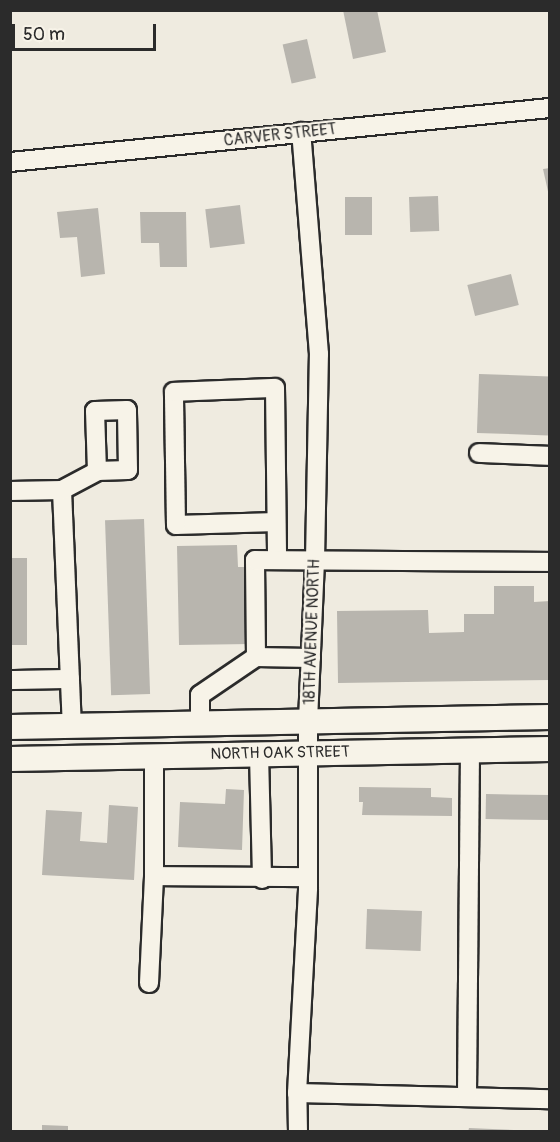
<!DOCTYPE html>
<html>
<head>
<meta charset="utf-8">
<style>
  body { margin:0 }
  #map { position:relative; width:560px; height:1142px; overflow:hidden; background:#efebe0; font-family:Pangolin,sans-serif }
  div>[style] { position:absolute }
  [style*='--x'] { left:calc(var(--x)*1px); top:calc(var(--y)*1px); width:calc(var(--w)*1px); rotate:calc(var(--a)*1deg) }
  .building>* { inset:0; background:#b8b5ae; transform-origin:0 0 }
  .roads { filter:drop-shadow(2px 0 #2b2b2b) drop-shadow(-2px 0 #2b2b2b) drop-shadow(0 2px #2b2b2b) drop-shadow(0 -2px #2b2b2b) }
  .minor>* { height:18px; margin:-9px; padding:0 9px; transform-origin:9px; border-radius:9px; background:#f7f3e8 }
  .major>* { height:24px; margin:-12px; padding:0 12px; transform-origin:12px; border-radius:12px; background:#f7f3e8 }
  span { translate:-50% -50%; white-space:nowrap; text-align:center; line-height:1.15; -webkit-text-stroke:4.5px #f7f3e8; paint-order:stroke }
  .street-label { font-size:16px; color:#2b2b2b }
  .frame { position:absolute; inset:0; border:12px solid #2b2b2b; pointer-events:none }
  .scale { position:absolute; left:12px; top:24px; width:144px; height:27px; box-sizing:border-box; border:3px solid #2b2b2b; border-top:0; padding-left:8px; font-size:18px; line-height:21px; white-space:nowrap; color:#2b2b2b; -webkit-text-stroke:4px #f7f3e8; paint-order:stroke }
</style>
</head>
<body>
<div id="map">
  <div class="building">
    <div style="clip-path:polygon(343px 10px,377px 10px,386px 52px,353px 59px)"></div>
    <div style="left:307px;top:39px;width:40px;height:25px;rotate:77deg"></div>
    <div style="clip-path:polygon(550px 168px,550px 196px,549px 196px,543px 169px)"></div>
    <div style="left:438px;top:196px;width:35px;height:29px;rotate:88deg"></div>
    <div style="left:345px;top:197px;width:27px;height:38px"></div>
    <div style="left:240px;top:205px;width:39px;height:35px;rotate:83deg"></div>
    <div style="clip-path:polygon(98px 208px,105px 274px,81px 277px,77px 237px,60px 238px,57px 212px)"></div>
    <div style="clip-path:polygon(140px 212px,186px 212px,187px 267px,160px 267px,159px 243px,141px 243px)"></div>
    <div style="left:511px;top:274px;width:32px;height:45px;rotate:76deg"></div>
    <div style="left:479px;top:374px;width:71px;height:59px;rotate:2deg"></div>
    <div style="left:144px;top:519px;width:175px;height:39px;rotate:88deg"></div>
    <div style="clip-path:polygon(237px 545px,238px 567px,250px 567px,251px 644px,179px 645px,177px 546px)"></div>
    <div style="left:10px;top:558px;width:17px;height:87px"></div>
    <div style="clip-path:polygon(494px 586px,534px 586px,534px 602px,550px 601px,550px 680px,338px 683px,337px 611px,428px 610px,429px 633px,464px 632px,464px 614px,494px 614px)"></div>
    <div style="clip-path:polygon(359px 787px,431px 788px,431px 797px,452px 798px,452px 816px,362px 815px,363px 802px,359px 802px)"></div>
    <div style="clip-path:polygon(226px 789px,244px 790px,242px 850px,178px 847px,180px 802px,225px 804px)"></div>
    <div style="left:486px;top:794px;width:64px;height:25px;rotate:1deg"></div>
    <div style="clip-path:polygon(109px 805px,138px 807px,134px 880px,42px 875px,46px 810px,82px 812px,80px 841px,107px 843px)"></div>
    <div style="left:367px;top:909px;width:55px;height:40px;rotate:2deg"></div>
    <div style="clip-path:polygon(42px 1125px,68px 1126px,68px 1132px,42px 1132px)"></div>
    <div style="clip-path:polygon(469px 1128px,514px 1130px,514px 1132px,468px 1132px)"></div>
  </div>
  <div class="roads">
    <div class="minor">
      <div style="--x:10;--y:162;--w:543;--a:-5.71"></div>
      <div style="--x:479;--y:453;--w:71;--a:2.4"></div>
      <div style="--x:62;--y:490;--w:236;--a:87.6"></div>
      <div style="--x:10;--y:491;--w:52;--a:-1.1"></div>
      <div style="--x:62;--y:490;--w:40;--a:-28"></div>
      <div style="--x:97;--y:471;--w:31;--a:-2"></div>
      <div style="--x:128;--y:470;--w:60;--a:-91"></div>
      <div style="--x:127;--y:410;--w:32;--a:178"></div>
      <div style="--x:95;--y:411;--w:60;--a:88.1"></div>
      <div style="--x:276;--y:522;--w:100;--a:178.3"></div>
      <div style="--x:176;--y:525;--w:133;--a:-90.9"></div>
      <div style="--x:174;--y:392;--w:101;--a:-2.3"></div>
      <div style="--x:275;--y:388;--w:172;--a:89.3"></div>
      <div style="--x:256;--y:657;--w:97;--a:-90.6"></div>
      <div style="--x:255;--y:560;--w:295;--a:0.4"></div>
      <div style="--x:10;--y:680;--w:60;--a:-1"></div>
      <div style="--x:200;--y:723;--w:28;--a:-90"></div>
      <div style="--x:200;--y:695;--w:68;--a:-34.2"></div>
      <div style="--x:256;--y:657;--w:55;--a:1"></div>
      <div style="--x:259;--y:754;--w:125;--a:88.6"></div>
      <div style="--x:154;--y:876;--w:154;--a:0.4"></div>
      <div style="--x:149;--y:983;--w:107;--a:-87.3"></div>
      <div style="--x:154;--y:876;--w:120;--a:-90"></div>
      <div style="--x:297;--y:1093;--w:253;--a:1.4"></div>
      <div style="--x:467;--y:1095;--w:344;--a:-89.5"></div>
      <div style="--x:298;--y:1132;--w:39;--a:-91"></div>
      <div style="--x:297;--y:1093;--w:205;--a:-86.9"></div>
      <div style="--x:308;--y:888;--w:167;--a:-90"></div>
      <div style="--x:308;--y:721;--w:161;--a:-87.5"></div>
      <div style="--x:315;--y:560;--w:206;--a:-88.9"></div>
      <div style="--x:319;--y:354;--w:223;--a:-94.6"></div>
    </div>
    <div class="major">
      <div style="--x:10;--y:727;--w:540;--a:-1.06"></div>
      <div style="--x:10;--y:759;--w:540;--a:-1.06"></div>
    </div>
  </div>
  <div class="street-label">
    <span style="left:280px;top:135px;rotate:-6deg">CARVER STREET</span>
    <span style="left:312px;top:632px;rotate:-88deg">18TH AVENUE NORTH</span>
    <span style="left:280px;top:753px;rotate:-1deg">NORTH OAK STREET</span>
  </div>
  <div class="frame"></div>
  <div class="scale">50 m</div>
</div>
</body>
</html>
